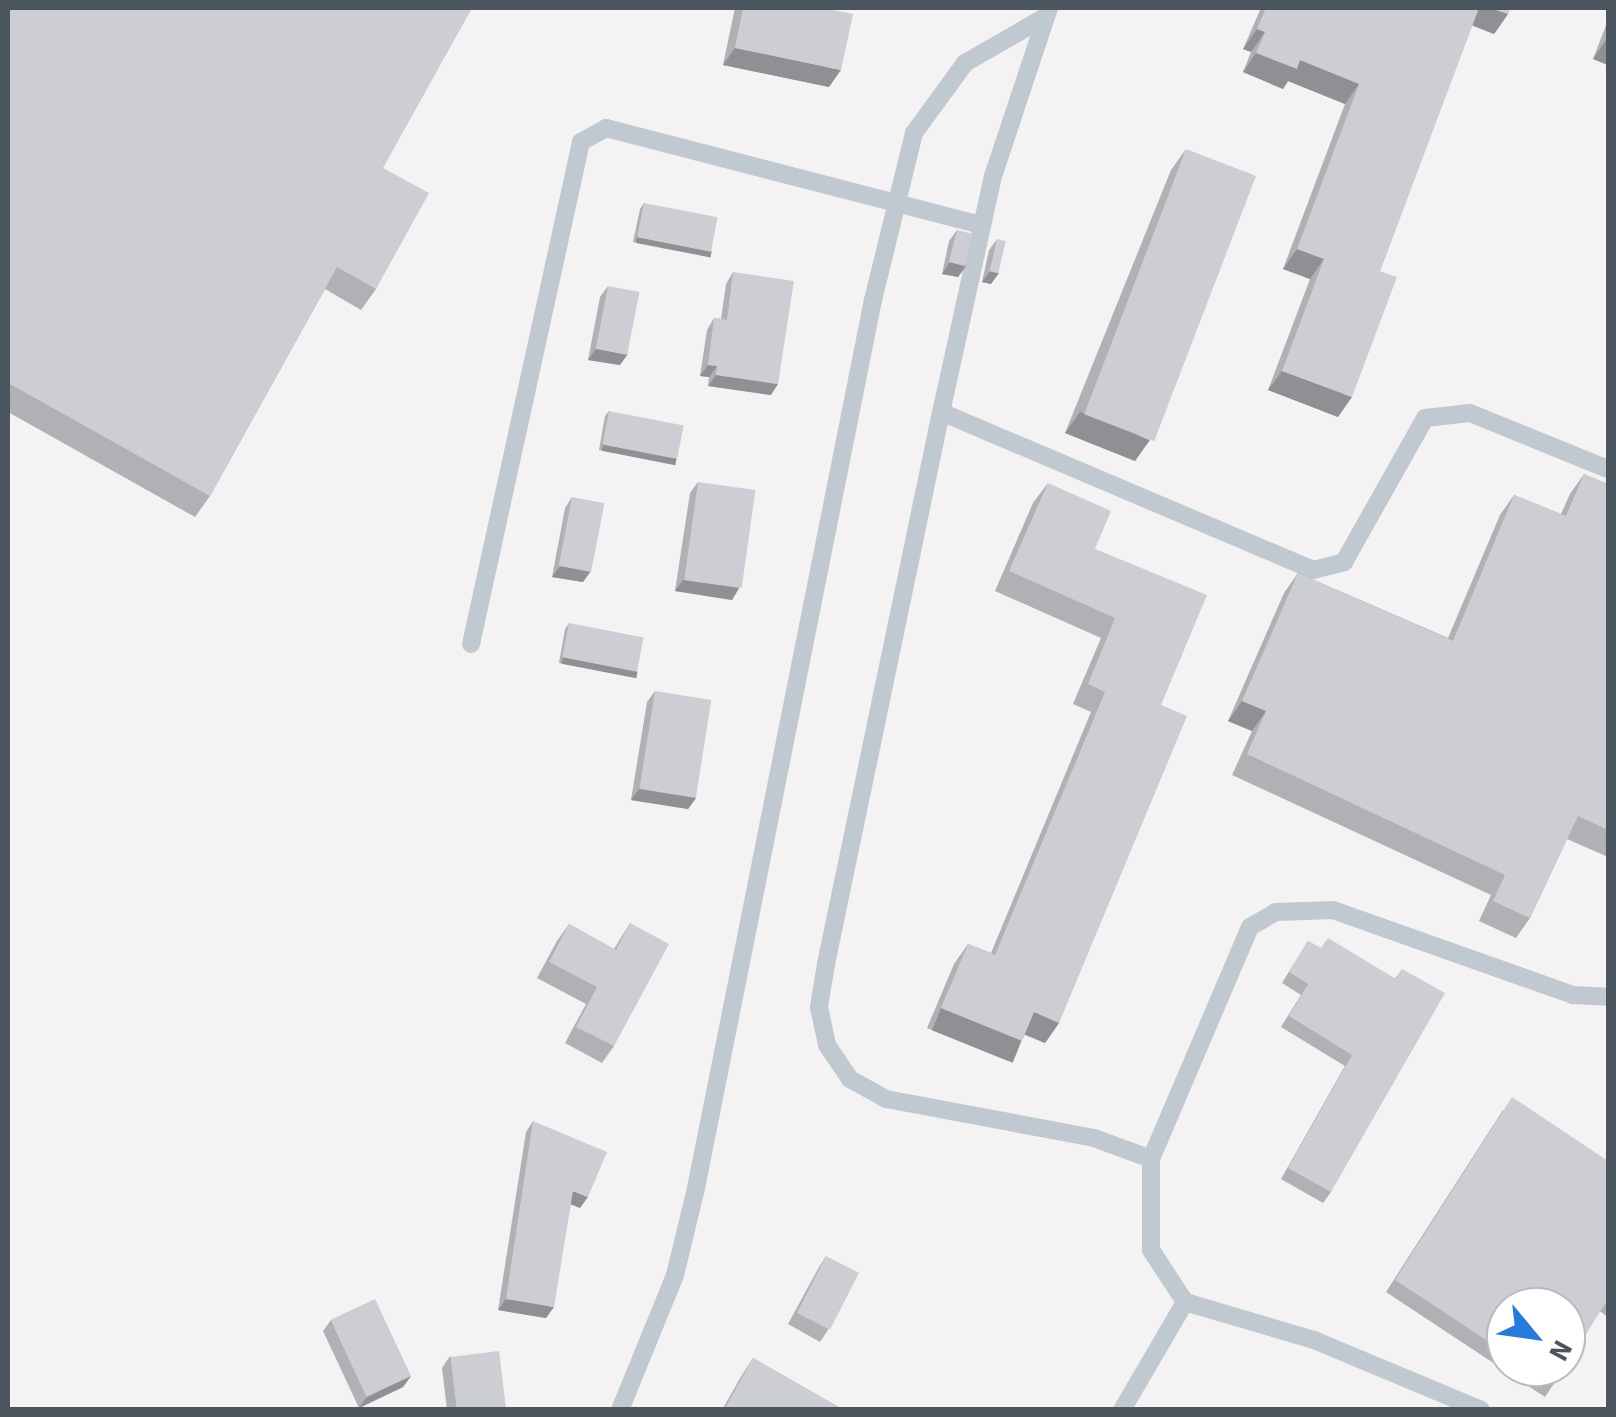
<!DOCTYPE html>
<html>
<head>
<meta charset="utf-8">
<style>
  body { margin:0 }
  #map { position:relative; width:1616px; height:1417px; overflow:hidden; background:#f4f2f2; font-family:"Source Sans 3",sans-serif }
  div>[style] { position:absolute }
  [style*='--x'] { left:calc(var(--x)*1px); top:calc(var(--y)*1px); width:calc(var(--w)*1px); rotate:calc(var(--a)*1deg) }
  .service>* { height:18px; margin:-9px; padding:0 9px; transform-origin:9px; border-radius:9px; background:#c0c9cf }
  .wall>* { inset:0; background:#afb1b5 }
  .shaded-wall>* { inset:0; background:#8f9094; transform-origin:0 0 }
  .building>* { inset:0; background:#ccced3; transform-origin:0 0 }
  span { translate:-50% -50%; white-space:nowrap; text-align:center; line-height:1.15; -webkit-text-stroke:9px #fff; paint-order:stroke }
  .frame { position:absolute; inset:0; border:10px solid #4a555e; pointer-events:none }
  .north { position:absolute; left:1486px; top:1287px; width:100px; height:100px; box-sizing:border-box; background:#fff; border:2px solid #b7bbbf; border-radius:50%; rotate:119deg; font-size:28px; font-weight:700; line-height:40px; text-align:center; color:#4a555e }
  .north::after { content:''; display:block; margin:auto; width:35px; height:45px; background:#247bdb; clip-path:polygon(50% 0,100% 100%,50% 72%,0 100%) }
</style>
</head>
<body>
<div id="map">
  <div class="service">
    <div style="--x:1049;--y:8;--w:177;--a:108.4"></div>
    <div style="--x:993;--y:176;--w:242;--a:102.4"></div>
    <div style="--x:941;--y:412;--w:564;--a:101.77"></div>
    <div style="--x:826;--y:964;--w:44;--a:99.2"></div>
    <div style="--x:819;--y:1007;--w:39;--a:78"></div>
    <div style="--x:827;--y:1045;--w:41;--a:55.9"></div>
    <div style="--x:850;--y:1079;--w:41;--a:29.1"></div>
    <div style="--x:886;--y:1099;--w:212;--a:10.6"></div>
    <div style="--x:1094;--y:1138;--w:61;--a:20.2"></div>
    <div style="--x:1151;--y:1159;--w:91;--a:90"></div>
    <div style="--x:1151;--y:1250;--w:62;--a:56.8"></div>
    <div style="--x:1185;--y:1302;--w:134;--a:16.4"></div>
    <div style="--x:1314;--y:1340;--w:181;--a:22.7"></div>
    <div style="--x:941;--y:412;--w:404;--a:23"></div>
    <div style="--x:1313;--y:570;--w:32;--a:-14"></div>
    <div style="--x:1344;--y:562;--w:165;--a:-60.6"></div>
    <div style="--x:1425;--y:418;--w:45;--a:-6.3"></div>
    <div style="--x:1470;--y:413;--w:149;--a:22.1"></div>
    <div style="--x:471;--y:644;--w:514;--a:-77.64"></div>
    <div style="--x:581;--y:142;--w:29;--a:-29"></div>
    <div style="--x:606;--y:128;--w:388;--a:14.5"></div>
    <div style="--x:1151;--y:1159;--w:252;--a:-66.9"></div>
    <div style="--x:1250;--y:927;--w:30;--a:-30"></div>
    <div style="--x:1276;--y:912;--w:57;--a:-2"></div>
    <div style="--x:1333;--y:910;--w:255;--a:19.5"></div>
    <div style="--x:1573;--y:995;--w:35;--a:3"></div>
    <div style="--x:620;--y:1410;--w:146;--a:-67.8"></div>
    <div style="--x:675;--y:1275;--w:89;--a:-76.4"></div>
    <div style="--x:696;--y:1188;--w:905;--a:-78.73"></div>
    <div style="--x:873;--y:300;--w:172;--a:-76.2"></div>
    <div style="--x:914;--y:133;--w:87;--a:-53.9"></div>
    <div style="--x:965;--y:63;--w:92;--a:-29.9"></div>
    <div style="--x:1122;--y:1410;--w:125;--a:-59.7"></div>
  </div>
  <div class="wall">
    <div style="clip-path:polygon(8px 8px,383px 168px,376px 289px,361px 310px,325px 289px,210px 496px,195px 517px,8px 412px)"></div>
    <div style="clip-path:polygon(735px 8px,823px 8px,829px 87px,723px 65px)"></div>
    <div style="clip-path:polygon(1261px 8px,1510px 8px,1508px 14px,1494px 34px,1472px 25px,1380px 271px,1338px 417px,1268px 390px,1310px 279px,1283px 269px,1345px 104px,1288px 81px,1283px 89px,1243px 72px,1251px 52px,1243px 49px)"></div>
    <div style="clip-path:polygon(1608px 20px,1608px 65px,1593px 59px)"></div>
    <div style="clip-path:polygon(1186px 149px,1135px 461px,1065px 433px,1171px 170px)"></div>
    <div style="clip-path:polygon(644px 203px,712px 251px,708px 256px,633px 242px,640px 209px)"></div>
    <div style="clip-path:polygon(957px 230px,966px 266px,958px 277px,942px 274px,949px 241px)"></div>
    <div style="clip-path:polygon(997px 239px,991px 284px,982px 282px,989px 250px)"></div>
    <div style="clip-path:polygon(733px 272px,771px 395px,708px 386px,709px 377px,700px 376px,707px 330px,714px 318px,721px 319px,726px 284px)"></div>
    <div style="clip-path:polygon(608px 286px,620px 365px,588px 360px,600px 297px)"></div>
    <div style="clip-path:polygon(609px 411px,673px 464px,599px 450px,605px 416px)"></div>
    <div style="clip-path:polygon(1584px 474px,1608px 484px,1608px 857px,1567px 839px,1530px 918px,1516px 938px,1479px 921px,1491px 895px,1232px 775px,1252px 731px,1228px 721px,1284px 593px,1298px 573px,1448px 638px,1500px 515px,1514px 495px,1561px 514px,1570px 494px)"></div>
    <div style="clip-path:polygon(698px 482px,739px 588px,732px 600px,675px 591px,690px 493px)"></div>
    <div style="clip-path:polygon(1048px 483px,1095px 549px,1161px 705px,1059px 1023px,1045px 1043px,1025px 1035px,1008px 1061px,927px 1028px,954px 964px,968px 944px,991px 953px,1091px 712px,1073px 704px,1101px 638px,995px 591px,1033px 503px)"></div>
    <div style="clip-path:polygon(572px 497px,583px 582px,552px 577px,565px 508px)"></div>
    <div style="clip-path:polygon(569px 623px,634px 677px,559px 663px,565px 629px)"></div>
    <div style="clip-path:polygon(655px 691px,696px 798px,688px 809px,631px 800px,647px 702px)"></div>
    <div style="clip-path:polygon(630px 923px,614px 1046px,602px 1063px,565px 1043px,586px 1004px,537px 978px,557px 941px,569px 924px,614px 949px)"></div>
    <div style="clip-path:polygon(1308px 941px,1320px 948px,1395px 979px,1402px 969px,1331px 1192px,1323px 1203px,1281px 1179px,1345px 1066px,1281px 1027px,1301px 995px,1282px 983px)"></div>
    <div style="clip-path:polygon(1503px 1110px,1608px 1161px,1608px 1317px,1601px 1312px,1506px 1307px,1506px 1367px,1565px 1367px,1545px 1397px,1386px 1292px)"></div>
    <div style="clip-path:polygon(533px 1121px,580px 1208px,571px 1204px,546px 1318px,498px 1310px,526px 1132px)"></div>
    <div style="clip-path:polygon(826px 1256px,828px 1330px,820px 1342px,788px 1324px,819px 1267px)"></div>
    <div style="clip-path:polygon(331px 1320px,411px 1376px,403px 1387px,359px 1408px,323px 1331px)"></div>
    <div style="clip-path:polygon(450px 1356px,506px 1410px,447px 1410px,442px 1368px)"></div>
    <div style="clip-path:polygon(753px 1358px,844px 1410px,722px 1410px,742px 1375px)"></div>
  </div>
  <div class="shaded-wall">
    <div style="clip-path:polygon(1477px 8px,1490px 8px,1508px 14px,1494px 34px,1466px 23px)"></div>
    <div style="clip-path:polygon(1257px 29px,1265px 32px,1251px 52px,1243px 49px)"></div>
    <div style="clip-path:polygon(1606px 40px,1608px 41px,1608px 65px,1593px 59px)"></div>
    <div style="clip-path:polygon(735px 48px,841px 70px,829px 87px,723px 65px)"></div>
    <div style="clip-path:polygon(1256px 53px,1300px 60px,1359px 84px,1345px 104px,1288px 81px,1283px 89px,1243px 72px)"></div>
    <div style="left:637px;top:237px;width:76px;height:6px;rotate:11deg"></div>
    <div style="clip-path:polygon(1297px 249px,1324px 259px,1310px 279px,1283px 269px)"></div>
    <div style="clip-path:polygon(950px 262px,966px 266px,958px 277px,942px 274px)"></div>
    <div style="clip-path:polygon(990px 271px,999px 273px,991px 284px,982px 282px)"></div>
    <div style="clip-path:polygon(596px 349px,628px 354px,620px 365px,588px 360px)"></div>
    <div style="clip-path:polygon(708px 365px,717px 366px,709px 377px,700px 376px)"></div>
    <div style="clip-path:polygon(1282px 371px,1352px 397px,1338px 417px,1268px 390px)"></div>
    <div style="clip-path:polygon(716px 375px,778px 384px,771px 395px,708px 386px)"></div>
    <div style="clip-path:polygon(1080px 412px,1150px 440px,1135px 461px,1065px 433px)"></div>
    <div style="left:603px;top:444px;width:75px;height:7px;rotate:11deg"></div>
    <div style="clip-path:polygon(560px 566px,591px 571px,583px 582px,552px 577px)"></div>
    <div style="clip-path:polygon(683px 580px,739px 588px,732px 600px,675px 591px)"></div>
    <div style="left:563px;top:657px;width:76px;height:7px;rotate:11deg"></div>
    <div style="clip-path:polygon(1242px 701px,1266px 711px,1252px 731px,1228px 721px)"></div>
    <div style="clip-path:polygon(639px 789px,696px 798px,688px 809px,631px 800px)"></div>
    <div style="left:941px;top:1008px;width:87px;height:24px;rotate:22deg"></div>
    <div style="clip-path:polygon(1034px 1012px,1059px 1023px,1045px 1043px,1019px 1032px)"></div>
    <div style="clip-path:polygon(573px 1191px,588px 1197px,580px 1208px,565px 1202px)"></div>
    <div style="clip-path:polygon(506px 1299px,554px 1307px,546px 1318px,498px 1310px)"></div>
    <div style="clip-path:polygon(411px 1376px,403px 1387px,359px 1408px,367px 1397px)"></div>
  </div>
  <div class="building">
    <div style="clip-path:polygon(8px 8px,472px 8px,383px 168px,429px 193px,376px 289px,337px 267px,210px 496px,8px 383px)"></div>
    <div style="clip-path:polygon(743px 8px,823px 8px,853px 14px,841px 70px,735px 48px)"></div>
    <div style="clip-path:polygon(1266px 8px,1479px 8px,1380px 271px,1397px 277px,1352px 397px,1282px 371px,1324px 259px,1297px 249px,1359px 84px,1300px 60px,1297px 69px,1256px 53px,1265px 32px,1257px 29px)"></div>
    <div style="clip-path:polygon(1490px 8px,1510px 8px,1508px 14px)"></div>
    <div style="left:1186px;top:149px;width:75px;height:284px;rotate:21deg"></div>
    <div style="left:644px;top:203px;width:75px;height:35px;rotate:11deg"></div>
    <div style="left:957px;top:230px;width:16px;height:33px;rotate:14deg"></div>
    <div style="left:997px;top:239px;width:9px;height:33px;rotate:13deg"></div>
    <div style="clip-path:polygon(733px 272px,794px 281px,778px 384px,716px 375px,717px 366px,708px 365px,714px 318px,727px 320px)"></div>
    <div style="left:608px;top:286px;width:32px;height:64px;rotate:11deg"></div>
    <div style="left:609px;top:411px;width:76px;height:34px;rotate:11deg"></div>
    <div style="clip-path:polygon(1584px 474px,1608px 484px,1608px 830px,1578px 816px,1530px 918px,1493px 901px,1505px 875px,1247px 754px,1266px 711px,1242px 701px,1298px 573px,1453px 641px,1514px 495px,1566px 516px)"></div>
    <div style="left:698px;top:482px;width:58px;height:99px;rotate:8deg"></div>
    <div style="clip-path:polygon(1048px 483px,1111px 511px,1095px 549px,1207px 595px,1161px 705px,1187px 716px,1059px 1023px,1034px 1012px,1022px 1041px,941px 1008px,968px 944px,995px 955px,1105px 692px,1088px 684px,1115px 618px,1009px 571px)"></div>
    <div style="left:572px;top:497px;width:33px;height:70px;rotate:11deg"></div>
    <div style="left:569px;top:623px;width:76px;height:35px;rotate:11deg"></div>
    <div style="left:655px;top:691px;width:57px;height:99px;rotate:9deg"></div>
    <div style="clip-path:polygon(630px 923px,669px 944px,614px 1046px,576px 1027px,597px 987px,549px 962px,569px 924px,616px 950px)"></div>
    <div style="clip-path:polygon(1328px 938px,1396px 979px,1402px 969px,1445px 993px,1331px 1192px,1288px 1168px,1352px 1055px,1289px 1016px,1308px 984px,1289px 972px,1308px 941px,1321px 948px)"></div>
    <div style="clip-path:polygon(1512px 1097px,1608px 1161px,1608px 1299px,1566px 1366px,1566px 1307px,1506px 1307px,1506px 1353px,1395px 1280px)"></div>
    <div style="clip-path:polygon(533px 1121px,607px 1152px,588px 1197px,573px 1191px,554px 1307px,506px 1299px)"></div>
    <div style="left:826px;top:1256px;width:37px;height:64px;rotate:27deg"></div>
    <div style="left:375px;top:1299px;width:85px;height:49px;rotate:65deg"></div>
    <div style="left:499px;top:1351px;width:59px;height:49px;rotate:83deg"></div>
    <div style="clip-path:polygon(753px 1358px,844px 1410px,724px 1410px)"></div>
    <div style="clip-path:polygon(1527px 1367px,1565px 1367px,1554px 1385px)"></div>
  </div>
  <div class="frame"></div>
  <div class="north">N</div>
</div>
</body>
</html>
